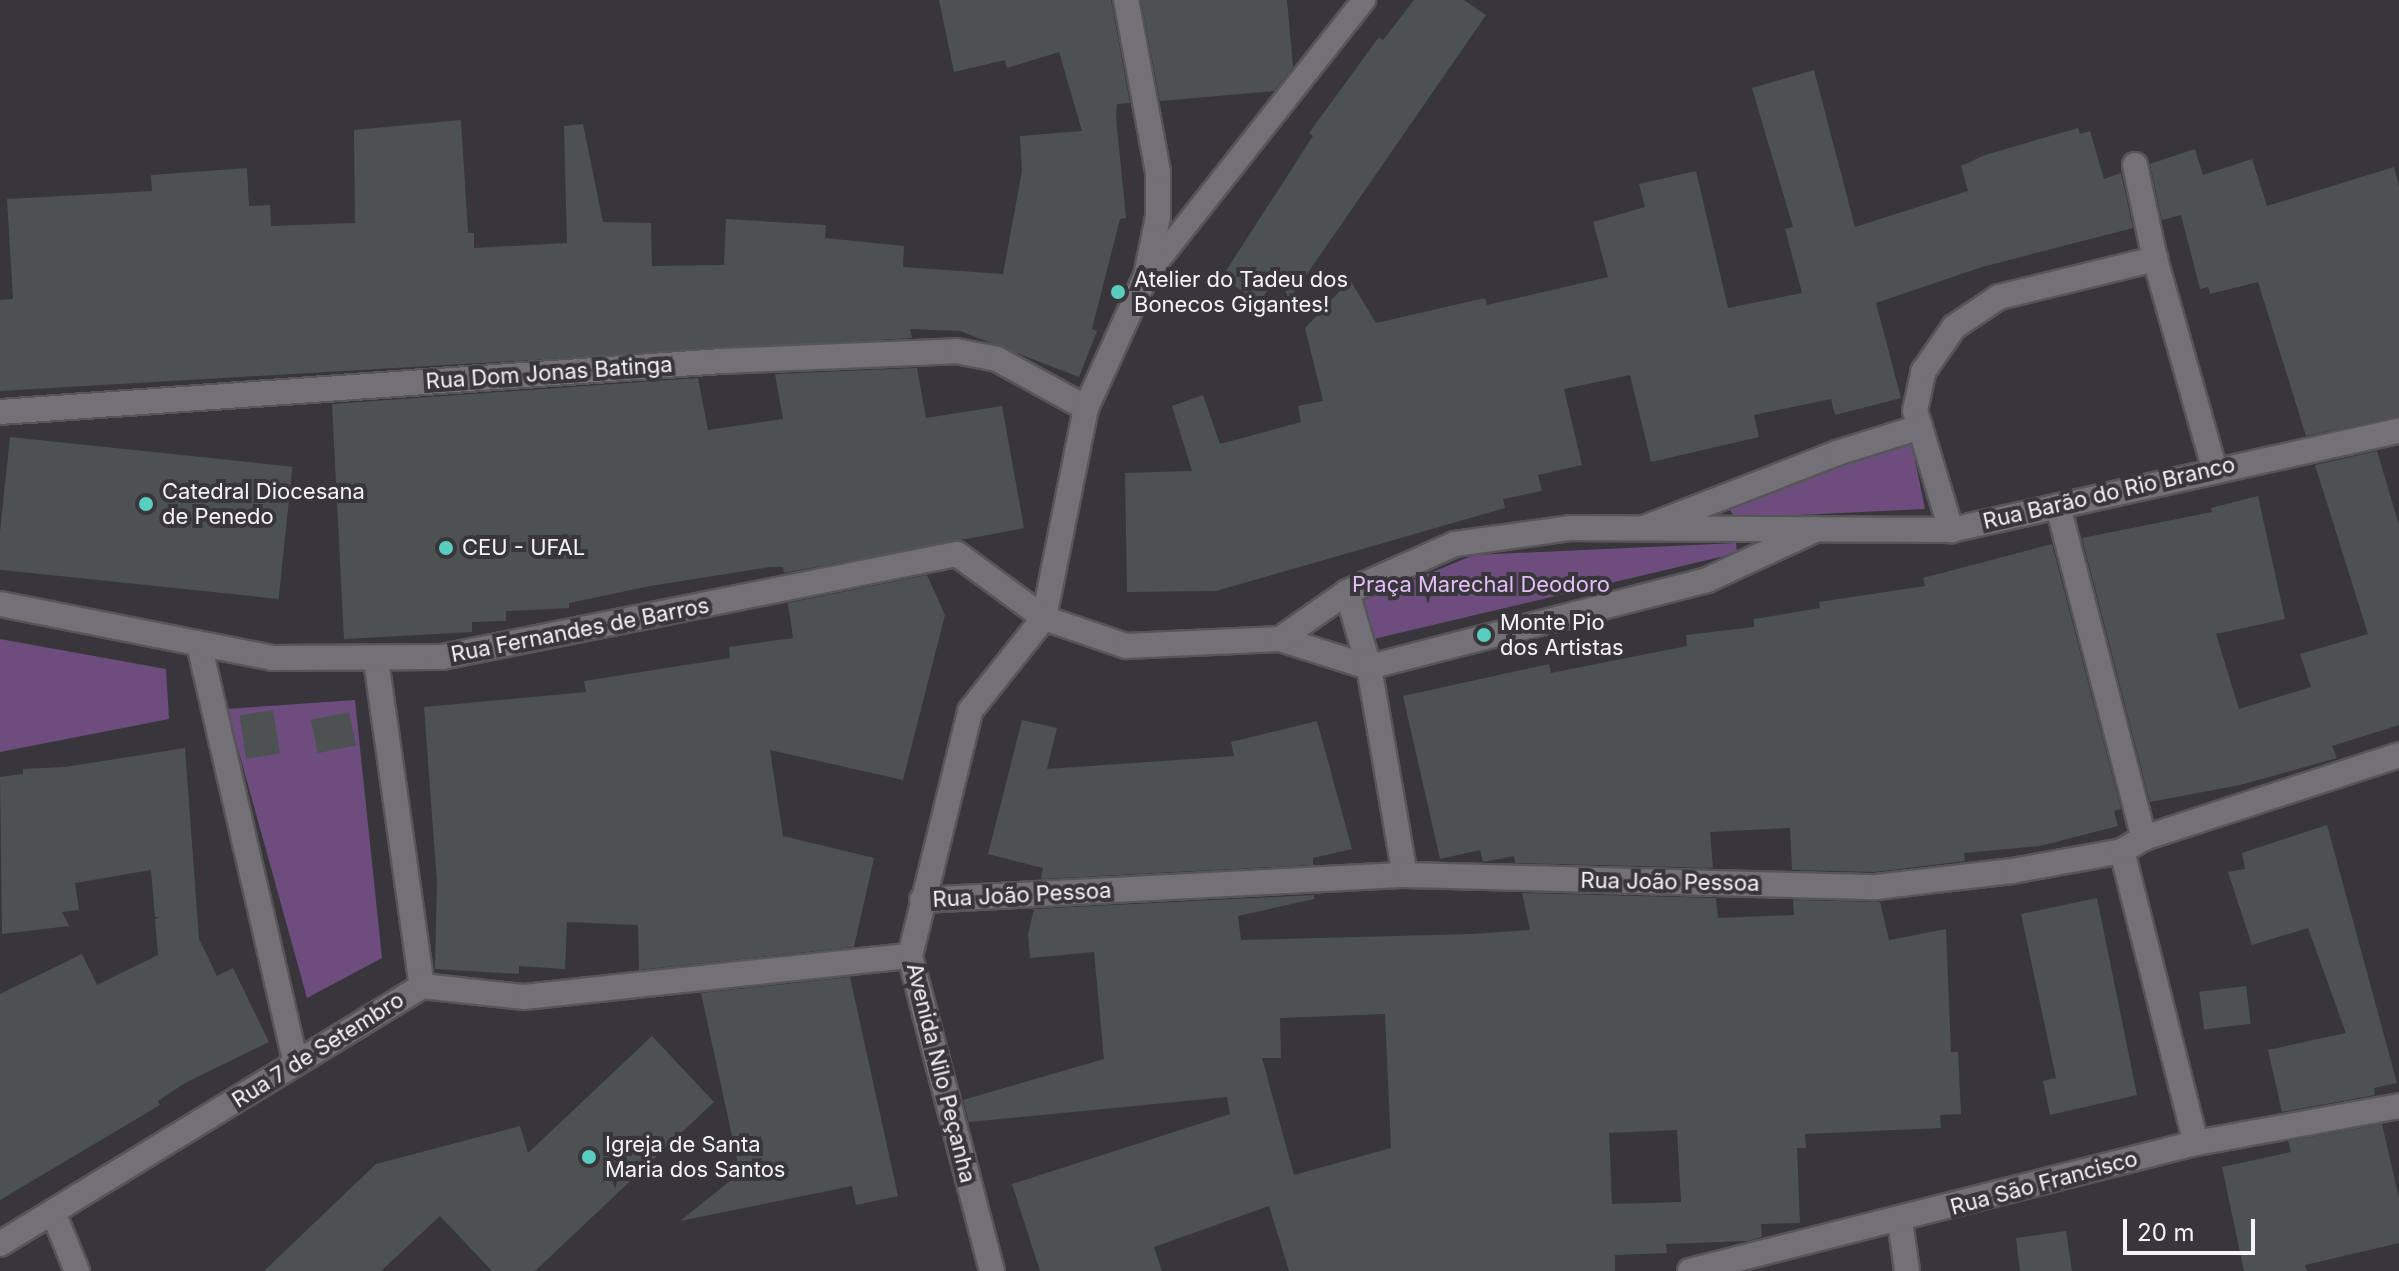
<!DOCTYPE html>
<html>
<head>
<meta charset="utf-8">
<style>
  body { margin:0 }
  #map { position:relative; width:2399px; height:1271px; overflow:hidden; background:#38363a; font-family:Inter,sans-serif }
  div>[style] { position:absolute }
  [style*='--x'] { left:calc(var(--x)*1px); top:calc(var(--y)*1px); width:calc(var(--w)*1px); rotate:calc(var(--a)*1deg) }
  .green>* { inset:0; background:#6c4d7e }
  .building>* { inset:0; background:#4c5251; transform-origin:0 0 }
  .roads { filter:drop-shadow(2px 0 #575558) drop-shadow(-2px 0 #575558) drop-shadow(0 2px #575558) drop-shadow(0 -2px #575558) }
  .lane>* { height:22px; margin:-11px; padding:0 11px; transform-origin:11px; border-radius:11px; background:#737175 }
  .street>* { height:24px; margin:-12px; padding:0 12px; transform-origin:12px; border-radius:12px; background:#737175 }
  .secondary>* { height:24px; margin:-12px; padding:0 12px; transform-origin:12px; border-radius:12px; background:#737175 }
  .dots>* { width:22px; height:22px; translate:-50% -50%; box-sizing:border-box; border:4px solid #38363a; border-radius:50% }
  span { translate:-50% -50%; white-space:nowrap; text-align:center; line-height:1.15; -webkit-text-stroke:8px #38363a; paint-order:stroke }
  .poi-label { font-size:22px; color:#f4f3f5 }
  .left { translate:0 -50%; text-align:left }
  .street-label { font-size:22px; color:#f4f3f5 }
  .park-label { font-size:22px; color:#e2bff7 }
  .scale { position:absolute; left:2123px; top:1219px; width:132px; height:36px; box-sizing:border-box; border:4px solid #f4f3f5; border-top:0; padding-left:10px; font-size:24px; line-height:28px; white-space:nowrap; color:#f4f3f5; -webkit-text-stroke:6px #38363a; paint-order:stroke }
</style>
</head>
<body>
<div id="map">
  <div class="green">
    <div style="clip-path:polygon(1910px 436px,1925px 509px,1735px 518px,1727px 505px)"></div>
    <div style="clip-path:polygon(1736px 543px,1737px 553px,1361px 642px,1359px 602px,1474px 555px)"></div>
    <div style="clip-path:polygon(0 639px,166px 669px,169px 719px,0 752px)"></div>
    <div style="clip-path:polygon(355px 700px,382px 958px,307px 998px,227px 709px)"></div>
  </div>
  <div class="building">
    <div style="clip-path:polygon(939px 0,1111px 0,1130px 103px,1117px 104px,1116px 118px,1126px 218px,1120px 219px,1092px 329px,1097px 331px,1079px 377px,960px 331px,910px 329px,912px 338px,0 391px,0 300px,13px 299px,7px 199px,152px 191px,151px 175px,247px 168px,249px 206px,270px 205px,271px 226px,355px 223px,354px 130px,461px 120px,468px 233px,474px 233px,474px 248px,567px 243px,564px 126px,583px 124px,603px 222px,651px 223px,652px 266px,724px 265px,726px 219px,826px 225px,825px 238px,904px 246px,903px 267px,1003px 274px,1022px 171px,1020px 136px,1082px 131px,1059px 52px,1007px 68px,1005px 60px,954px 72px)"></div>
    <div style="clip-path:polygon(1141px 0,1287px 0,1293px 67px,1274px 91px,1160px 101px)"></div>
    <div style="clip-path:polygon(1414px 0,1464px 0,1486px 15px,1289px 300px,1278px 274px,1259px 303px,1222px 277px,1313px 136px,1309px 133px,1379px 37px,1383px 40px)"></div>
    <div style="clip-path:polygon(1814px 70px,1855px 227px,1968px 191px,1961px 166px,1985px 155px,2078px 128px,2080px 134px,2090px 131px,2104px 179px,2121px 173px,2133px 228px,1982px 267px,1876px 303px,1901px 398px,1835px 415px,1831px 399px,1754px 415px,1759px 437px,1651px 462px,1630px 375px,1564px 389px,1582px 465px,1538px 475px,1542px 491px,1503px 499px,1505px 508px,1216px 591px,1127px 592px,1125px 473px,1192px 471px,1172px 406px,1203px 395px,1220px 444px,1301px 422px,1298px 406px,1323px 401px,1305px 328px,1350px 280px,1376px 323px,1485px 298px,1487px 305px,1608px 277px,1593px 222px,1645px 207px,1639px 184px,1696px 171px,1728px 308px,1802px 293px,1785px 229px,1793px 227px,1752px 88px)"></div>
    <div style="clip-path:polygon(2195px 149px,2203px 175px,2252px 159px,2267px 206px,2394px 167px,2399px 186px,2399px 416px,2306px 436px,2258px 282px,2210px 294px,2208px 287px,2200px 289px,2181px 215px,2162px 220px,2150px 164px)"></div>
    <div style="clip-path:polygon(917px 368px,926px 418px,1002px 406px,1024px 528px,784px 573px,783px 567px,770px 567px,650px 586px,569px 603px,569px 608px,506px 611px,506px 621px,472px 622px,472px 632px,344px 639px,332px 404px,698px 378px,708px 430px,783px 419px,775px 374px)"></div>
    <div style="left:10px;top:437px;width:284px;height:133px;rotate:6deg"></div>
    <div style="clip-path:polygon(2377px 451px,2399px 525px,2399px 725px,2332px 746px,2337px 758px,2240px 785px,2150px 802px,2082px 538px,2212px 512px,2211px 508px,2258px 496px,2285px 619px,2216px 634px,2239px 709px,2311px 687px,2300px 654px,2368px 634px,2315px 465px)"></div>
    <div style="clip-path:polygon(2052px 544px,2121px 809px,2114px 811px,2118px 826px,2040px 846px,1964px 853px,1965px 861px,1875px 872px,1792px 870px,1790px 828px,1710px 832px,1713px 868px,1515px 863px,1514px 856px,1483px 862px,1480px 850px,1440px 859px,1403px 696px,1549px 664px,1551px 673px,1687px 646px,1686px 635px,1754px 627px,1754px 619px,1820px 608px,1819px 602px,1925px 586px,1923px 578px)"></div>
    <div style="clip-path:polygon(927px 575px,945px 615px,903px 780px,770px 750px,783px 836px,874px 858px,854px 947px,639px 970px,638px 925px,567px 922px,565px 969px,519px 966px,519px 974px,435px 969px,437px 882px,424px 707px,586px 692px,584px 681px,730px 658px,729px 647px,793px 638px,788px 603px)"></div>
    <div style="left:273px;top:710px;width:44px;height:34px;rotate:81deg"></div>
    <div style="left:349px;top:712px;width:34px;height:39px;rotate:78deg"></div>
    <div style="clip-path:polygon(1022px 720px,1057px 728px,1047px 769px,1234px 756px,1231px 742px,1317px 721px,1352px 849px,1313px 858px,1313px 865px,1041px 879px,1043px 868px,988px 854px)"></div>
    <div style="clip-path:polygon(185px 748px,199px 939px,217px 976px,233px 968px,269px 1042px,185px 1083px,158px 1101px,160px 1105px,0 1200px,0 994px,82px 954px,97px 985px,158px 955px,155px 919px,160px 917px,155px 917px,151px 870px,75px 883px,79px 910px,62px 912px,69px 926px,2px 934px,0 777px,23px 774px,23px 769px,65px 767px)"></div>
    <div style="clip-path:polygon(2327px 825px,2397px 1083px,2374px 1088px,2375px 1095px,2282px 1112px,2268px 1050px,2346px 1033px,2308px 928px,2252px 945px,2228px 872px,2245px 869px,2242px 853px)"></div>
    <div style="clip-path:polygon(evenodd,1522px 893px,1716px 898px,1718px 918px,1794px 915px,1793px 900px,1880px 902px,1889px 940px,1946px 929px,1951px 1052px,1958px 1052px,1961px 1114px,1940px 1115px,1941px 1128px,1805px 1134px,1806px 1148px,1797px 1148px,1800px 1223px,1761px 1224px,1762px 1237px,1748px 1241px,1666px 1244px,1667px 1253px,1615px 1255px,1615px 1271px,1289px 1271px,1269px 1206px,1154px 1247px,1162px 1271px,1040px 1271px,1012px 1184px,1230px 1114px,1227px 1097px,969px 1122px,963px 1100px,1104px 1059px,1094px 952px,1030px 958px,1028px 934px,1034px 909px,1314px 895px,1314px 899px,1238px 916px,1241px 940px,1473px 934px,1530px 930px,1522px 893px,1385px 1014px,1391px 1148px,1294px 1175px,1262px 1058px,1281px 1058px,1280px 1018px,1385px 1014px,1522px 893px,1677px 1130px,1681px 1202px,1612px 1204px,1609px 1133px,1677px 1130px)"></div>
    <div style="clip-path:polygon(2097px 898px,2137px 1095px,2050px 1115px,2043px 1081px,2056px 1078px,2021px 914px)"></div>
    <div style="clip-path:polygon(850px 977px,898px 1196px,856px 1205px,852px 1186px,680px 1221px,740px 1173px,701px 993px)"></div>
    <div style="left:2246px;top:986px;width:38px;height:47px;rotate:83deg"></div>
    <div style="clip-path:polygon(652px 1036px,714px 1102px,535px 1271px,492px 1271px,440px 1216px,381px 1271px,264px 1271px,376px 1164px,520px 1126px,528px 1153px)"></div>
    <div style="clip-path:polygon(2382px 1124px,2399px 1198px,2399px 1243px,2305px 1265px,2307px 1271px,2244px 1271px,2222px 1167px,2291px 1152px,2288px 1141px)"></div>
    <div style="clip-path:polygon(2066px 1231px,2072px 1271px,2020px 1271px,2016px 1238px)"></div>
  </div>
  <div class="roads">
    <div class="lane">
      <div style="--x:1146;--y:276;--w:352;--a:-51.7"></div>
    </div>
    <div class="street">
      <div style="--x:2135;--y:165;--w:96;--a:78"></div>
      <div style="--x:2155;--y:259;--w:217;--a:74.2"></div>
      <div style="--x:0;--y:412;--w:724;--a:-4.04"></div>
      <div style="--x:722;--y:361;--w:234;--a:-2.4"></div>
      <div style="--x:956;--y:351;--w:42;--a:11"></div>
      <div style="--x:997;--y:359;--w:102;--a:28.8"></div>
      <div style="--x:1920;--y:427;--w:17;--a:-107"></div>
      <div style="--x:1915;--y:411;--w:40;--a:-78"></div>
      <div style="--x:1923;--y:372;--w:55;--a:-55.4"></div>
      <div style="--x:1954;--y:327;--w:54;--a:-33.7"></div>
      <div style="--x:1999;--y:297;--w:161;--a:-13.7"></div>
      <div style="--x:2058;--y:506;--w:343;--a:75.5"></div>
      <div style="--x:1644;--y:528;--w:207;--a:-21.2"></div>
      <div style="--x:1837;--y:453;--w:87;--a:-17.4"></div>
      <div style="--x:1920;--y:427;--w:108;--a:73.2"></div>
      <div style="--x:1347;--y:592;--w:78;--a:73.7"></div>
      <div style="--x:1369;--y:667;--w:211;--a:80.2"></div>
      <div style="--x:1044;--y:618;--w:214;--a:-78.7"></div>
      <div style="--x:1086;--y:408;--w:145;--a:-65.6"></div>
      <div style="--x:1146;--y:276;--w:60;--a:-78.5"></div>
      <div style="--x:1158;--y:217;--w:45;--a:-90"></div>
      <div style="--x:1158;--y:172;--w:175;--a:-100.5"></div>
      <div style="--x:199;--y:644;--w:430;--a:77"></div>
      <div style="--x:376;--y:660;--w:329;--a:82"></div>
      <div style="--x:2122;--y:851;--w:301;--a:75.8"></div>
      <div style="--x:53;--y:1212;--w:64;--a:67.9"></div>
      <div style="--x:1900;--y:1221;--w:50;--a:82"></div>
      <div style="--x:0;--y:1244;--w:495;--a:-31.4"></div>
      <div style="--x:422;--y:986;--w:103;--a:6.2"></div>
      <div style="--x:524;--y:997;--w:388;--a:-6.1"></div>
      <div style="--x:1690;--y:1271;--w:522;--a:-14.2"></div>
      <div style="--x:2196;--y:1143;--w:206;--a:-10.3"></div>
    </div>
    <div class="secondary">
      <div style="--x:0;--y:604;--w:277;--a:11.2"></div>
      <div style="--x:272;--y:658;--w:170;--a:-0.3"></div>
      <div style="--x:442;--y:657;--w:525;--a:-11.31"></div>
      <div style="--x:957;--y:554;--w:108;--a:36.3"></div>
      <div style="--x:1044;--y:618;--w:87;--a:18.9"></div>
      <div style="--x:1126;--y:646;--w:154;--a:-2.6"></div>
      <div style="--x:1280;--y:639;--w:93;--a:17.5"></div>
      <div style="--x:1369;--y:667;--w:349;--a:-14.4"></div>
      <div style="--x:1707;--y:580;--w:121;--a:-24.9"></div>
      <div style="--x:1280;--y:639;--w:82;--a:-35"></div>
      <div style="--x:1347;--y:592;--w:118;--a:-24"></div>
      <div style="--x:1455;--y:544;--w:116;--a:-7.9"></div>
      <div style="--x:1570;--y:528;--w:381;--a:0.3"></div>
      <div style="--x:1951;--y:530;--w:459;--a:-12.5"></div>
      <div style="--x:922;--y:900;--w:484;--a:-3"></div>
      <div style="--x:1405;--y:875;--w:471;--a:1.5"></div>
      <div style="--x:1876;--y:887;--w:137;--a:-6.7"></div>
      <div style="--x:2012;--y:871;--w:112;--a:-10.3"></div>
      <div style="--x:2122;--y:851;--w:26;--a:-31"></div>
      <div style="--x:2144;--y:838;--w:268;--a:-18"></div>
      <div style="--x:992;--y:1271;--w:325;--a:-104.6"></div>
      <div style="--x:910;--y:956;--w:252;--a:-76.2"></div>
      <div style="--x:970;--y:711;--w:119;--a:-51.5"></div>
    </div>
  </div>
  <div class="dots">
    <div style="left:1118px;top:292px;background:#59cebf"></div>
    <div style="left:146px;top:504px;background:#59cebf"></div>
    <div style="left:446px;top:548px;background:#59cebf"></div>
    <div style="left:1484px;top:635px;background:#59cebf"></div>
    <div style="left:589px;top:1157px;background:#59cebf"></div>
  </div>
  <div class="poi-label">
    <span class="left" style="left:1134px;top:292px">Atelier do Tadeu dos<br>Bonecos Gigantes!</span>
    <span class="left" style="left:162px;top:504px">Catedral Diocesana<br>de Penedo</span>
    <span class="left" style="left:462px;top:548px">CEU - UFAL</span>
    <span class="left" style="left:1500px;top:635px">Monte Pio<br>dos Artistas</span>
    <span class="left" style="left:605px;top:1157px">Igreja de Santa<br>Maria dos Santos</span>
  </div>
  <div class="street-label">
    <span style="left:549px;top:373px;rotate:-4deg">Rua Dom Jonas Batinga</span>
    <span style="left:2109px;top:493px;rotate:-13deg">Rua Barão do Rio Branco</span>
    <span style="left:580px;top:630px;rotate:-11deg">Rua Fernandes de Barros</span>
    <span style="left:1670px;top:882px;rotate:1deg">Rua João Pessoa</span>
    <span style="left:1022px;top:895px;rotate:-3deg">Rua João Pessoa</span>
    <span style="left:318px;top:1050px;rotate:-32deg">Rua 7 de Setembro</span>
    <span style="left:941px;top:1073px;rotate:76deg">Avenida Nilo Peçanha</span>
    <span style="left:2044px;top:1183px;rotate:-15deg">Rua São Francisco</span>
  </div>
  <div class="park-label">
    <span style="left:1481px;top:585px">Praça Marechal Deodoro</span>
  </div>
  <div class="scale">20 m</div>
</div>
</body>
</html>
